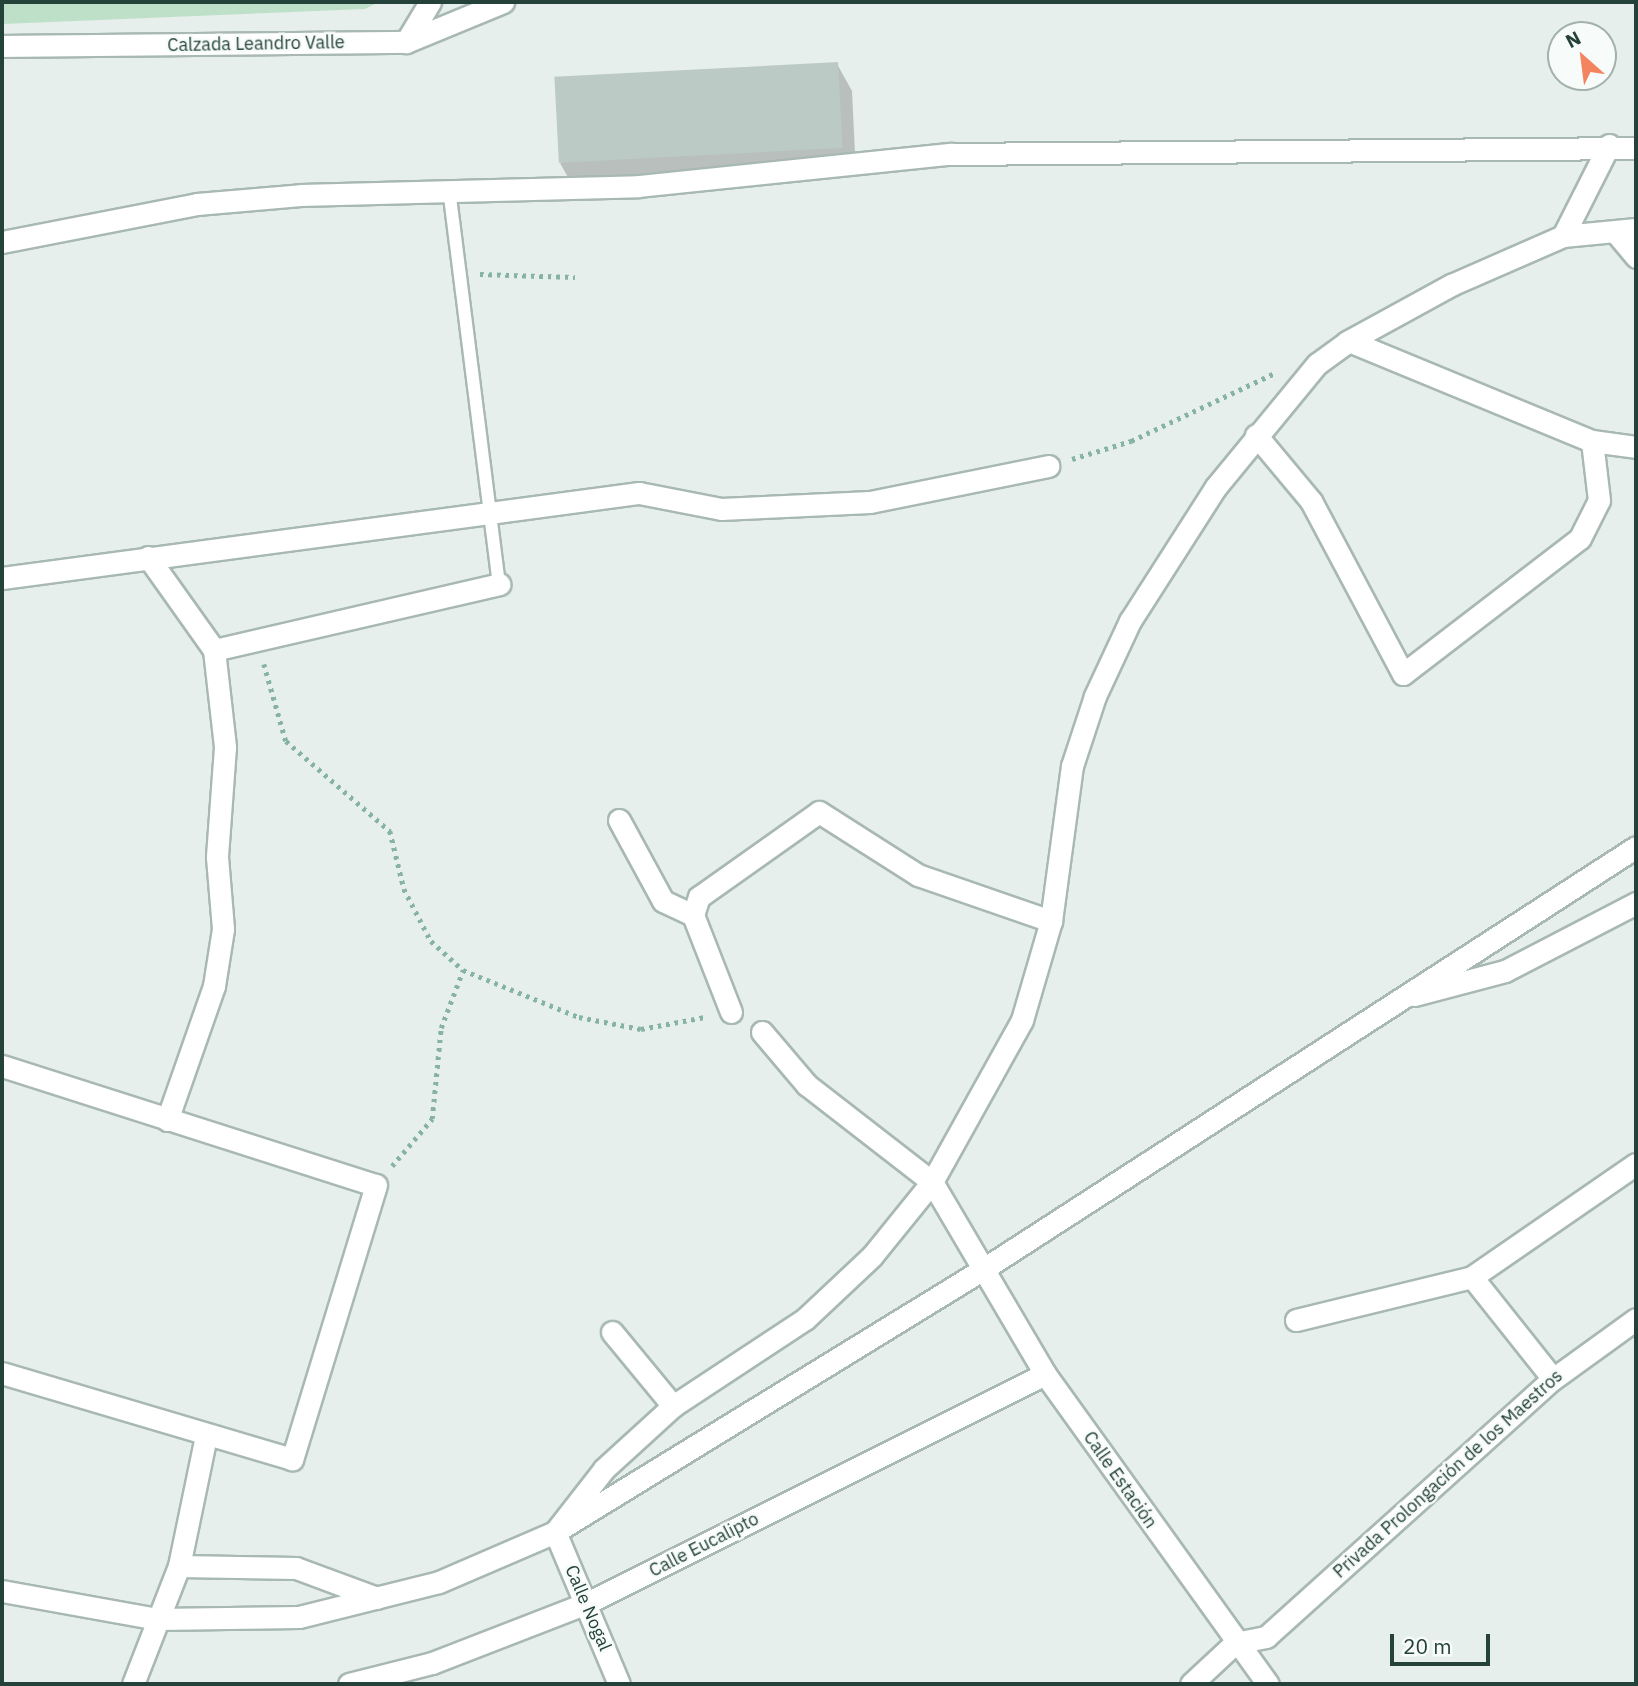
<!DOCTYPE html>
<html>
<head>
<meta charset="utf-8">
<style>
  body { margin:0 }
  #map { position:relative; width:1638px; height:1686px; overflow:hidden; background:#e6efeb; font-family:"IBM Plex Sans",sans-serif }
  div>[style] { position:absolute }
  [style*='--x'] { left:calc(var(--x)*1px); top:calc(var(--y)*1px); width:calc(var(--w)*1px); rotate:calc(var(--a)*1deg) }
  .green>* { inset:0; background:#bfe0c8 }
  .shadow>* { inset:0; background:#0003 }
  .building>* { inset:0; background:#bbcac4; transform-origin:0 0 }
  .path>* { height:4.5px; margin-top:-2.25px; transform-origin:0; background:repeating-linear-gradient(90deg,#86b3a5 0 3.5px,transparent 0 8.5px) }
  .roads { filter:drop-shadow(2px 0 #a8b8b2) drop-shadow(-2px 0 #a8b8b2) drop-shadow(0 2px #a8b8b2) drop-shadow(0 -2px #a8b8b2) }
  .lane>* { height:12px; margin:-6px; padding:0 6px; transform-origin:6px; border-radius:6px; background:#fff }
  .street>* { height:21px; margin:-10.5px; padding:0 10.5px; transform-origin:10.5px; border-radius:10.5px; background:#fff }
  span { translate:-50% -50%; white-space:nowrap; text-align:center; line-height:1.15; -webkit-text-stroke:5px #f7fbf9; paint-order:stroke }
  .street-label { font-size:18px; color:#24423a }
  .frame { position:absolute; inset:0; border:4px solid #24423a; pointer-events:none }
  .north { position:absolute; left:1547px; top:21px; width:70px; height:70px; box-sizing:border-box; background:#f7fbf9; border:2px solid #a3b1ad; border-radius:50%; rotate:332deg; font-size:19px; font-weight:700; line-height:28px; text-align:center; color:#24423a }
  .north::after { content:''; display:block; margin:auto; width:24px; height:32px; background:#f4845f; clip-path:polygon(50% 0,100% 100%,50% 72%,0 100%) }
  .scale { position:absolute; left:1390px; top:1634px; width:100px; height:32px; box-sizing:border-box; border:4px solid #24423a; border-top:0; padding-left:9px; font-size:21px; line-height:24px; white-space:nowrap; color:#24423a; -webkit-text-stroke:5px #f7fbf9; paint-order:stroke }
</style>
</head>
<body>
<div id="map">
  <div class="green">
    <div style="clip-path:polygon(2px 2px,379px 2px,365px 9px,2px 24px)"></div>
  </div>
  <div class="shadow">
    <div style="clip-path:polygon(837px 64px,852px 91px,856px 175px,575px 190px,560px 163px)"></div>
  </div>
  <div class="building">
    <div style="left:838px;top:62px;width:86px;height:284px;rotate:87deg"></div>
  </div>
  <div class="path">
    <div style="--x:480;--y:274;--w:95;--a:1.8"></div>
    <div style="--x:1072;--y:459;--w:62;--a:-17"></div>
    <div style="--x:1131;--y:441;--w:157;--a:-25.3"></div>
    <div style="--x:264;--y:664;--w:80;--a:74.1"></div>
    <div style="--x:286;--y:741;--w:138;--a:40.9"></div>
    <div style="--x:390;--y:831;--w:60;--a:76.4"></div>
    <div style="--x:404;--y:889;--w:59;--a:62.6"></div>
    <div style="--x:431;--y:941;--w:43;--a:42.2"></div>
    <div style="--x:463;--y:970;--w:125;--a:22.1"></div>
    <div style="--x:579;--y:1017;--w:63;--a:11"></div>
    <div style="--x:641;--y:1029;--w:65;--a:-10.6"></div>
    <div style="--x:392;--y:1166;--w:62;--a:-49.6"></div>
    <div style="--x:432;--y:1119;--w:91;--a:-84.4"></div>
    <div style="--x:441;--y:1028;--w:62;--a:-69.2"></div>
  </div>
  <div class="roads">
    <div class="lane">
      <div style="--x:449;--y:189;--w:398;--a:82.8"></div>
    </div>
    <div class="street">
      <div style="--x:406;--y:42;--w:47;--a:-59"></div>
      <div style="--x:2;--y:46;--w:404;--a:-0.6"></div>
      <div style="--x:406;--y:42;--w:105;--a:-22.4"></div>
      <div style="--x:1617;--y:234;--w:30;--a:50"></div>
      <div style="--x:1563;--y:236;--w:102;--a:-63.2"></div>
      <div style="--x:2;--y:242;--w:199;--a:-11"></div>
      <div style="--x:197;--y:204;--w:104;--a:-4.9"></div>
      <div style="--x:301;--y:195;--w:337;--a:-1.5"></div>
      <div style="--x:638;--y:186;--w:314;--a:-5.9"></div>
      <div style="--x:950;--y:154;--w:686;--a:-0.5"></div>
      <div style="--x:1349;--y:341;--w:263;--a:22.4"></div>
      <div style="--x:1592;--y:441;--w:44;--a:7.8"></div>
      <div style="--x:1256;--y:435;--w:86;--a:50.2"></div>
      <div style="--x:1311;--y:501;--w:196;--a:62"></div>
      <div style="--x:1403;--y:674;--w:223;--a:-37.5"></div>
      <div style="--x:1580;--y:538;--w:42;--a:-63.4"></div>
      <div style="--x:1599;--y:500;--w:59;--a:-96.8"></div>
      <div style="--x:148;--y:557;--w:114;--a:54.6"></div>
      <div style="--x:214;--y:650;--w:98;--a:83.5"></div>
      <div style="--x:225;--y:747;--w:110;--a:94.2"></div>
      <div style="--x:217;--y:857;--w:72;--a:85.2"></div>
      <div style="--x:223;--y:929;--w:58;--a:99"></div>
      <div style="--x:214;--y:986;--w:142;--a:109.3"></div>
      <div style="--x:2;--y:578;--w:643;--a:-7.6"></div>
      <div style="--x:639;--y:493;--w:84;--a:11"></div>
      <div style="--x:721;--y:509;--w:149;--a:-2.7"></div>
      <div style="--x:870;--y:502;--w:182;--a:-11.4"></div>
      <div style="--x:214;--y:650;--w:293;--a:-13"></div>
      <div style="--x:619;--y:820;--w:92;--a:61.5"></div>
      <div style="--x:663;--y:901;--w:33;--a:25"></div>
      <div style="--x:1414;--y:995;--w:94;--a:-14.8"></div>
      <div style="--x:1505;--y:971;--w:148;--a:-27.4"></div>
      <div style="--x:731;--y:1012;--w:104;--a:-111.4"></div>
      <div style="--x:693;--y:915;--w:19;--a:-72"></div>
      <div style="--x:699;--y:897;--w:147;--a:-35.3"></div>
      <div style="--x:819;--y:812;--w:117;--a:32.5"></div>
      <div style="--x:918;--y:875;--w:141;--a:19.1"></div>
      <div style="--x:762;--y:1032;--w:70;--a:49.7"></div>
      <div style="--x:807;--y:1085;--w:158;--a:37.8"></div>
      <div style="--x:932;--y:1182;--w:223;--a:59.5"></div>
      <div style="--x:1045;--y:1374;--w:382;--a:54.3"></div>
      <div style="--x:2;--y:1066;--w:392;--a:17.7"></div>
      <div style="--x:376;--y:1185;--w:287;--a:107"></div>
      <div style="--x:292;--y:1459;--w:302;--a:-163.5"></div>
      <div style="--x:1472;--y:1277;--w:130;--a:51.5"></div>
      <div style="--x:1296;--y:1320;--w:181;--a:-13.7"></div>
      <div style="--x:1472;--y:1277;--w:199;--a:-34.6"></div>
      <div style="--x:612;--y:1332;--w:96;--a:50.5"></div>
      <div style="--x:179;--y:1566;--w:117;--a:1"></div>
      <div style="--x:296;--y:1568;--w:86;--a:20.3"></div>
      <div style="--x:2;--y:1591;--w:158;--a:10.2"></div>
      <div style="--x:157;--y:1619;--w:142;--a:-0.8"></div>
      <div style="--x:299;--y:1617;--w:144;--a:-14"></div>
      <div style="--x:439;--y:1582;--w:126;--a:-23.3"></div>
      <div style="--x:555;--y:1532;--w:505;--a:-31.55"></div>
      <div style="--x:985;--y:1268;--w:775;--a:-32.89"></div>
      <div style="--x:133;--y:1684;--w:127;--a:-68.7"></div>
      <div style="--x:179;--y:1566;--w:133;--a:-78.3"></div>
      <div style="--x:349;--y:1684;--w:86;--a:-14.2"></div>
      <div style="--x:432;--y:1663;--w:166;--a:-21.2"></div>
      <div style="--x:587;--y:1603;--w:512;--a:-26.57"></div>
      <div style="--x:619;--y:1684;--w:165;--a:-112.8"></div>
      <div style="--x:555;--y:1532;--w:80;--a:-52.1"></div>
      <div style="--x:604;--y:1469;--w:93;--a:-42.4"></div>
      <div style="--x:673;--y:1406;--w:158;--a:-33.4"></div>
      <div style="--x:805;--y:1319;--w:92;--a:-43.2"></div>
      <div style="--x:872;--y:1256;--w:95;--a:-51"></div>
      <div style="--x:932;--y:1182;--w:185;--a:-60.9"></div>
      <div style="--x:1022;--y:1020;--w:103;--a:-73.7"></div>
      <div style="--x:1051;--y:921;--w:156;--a:-82.3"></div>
      <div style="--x:1072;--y:766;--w:74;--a:-71.8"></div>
      <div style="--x:1095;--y:696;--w:83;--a:-65"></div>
      <div style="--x:1130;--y:621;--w:158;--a:-57.4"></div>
      <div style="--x:1215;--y:488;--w:161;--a:-50.6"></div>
      <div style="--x:1317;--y:364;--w:37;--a:-36"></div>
      <div style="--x:1347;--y:342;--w:119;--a:-28.7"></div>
      <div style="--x:1451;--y:285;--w:122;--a:-23.6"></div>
      <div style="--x:1563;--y:236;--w:73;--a:-5.5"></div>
      <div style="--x:1191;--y:1684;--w:60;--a:-43"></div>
      <div style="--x:1235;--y:1643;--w:32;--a:-11"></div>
      <div style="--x:1266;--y:1637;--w:386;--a:-42"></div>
      <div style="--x:1553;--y:1379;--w:102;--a:-35.9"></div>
    </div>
  </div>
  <div class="street-label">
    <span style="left:256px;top:44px;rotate:-1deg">Calzada Leandro Valle</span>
    <span style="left:1448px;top:1474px;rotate:-42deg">Privada Prolongación de los Maestros</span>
    <span style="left:1120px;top:1480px;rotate:55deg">Calle Estación</span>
    <span style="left:704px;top:1545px;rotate:-27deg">Calle Eucalipto</span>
    <span style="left:588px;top:1608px;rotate:67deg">Calle Nogal</span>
  </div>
  <div class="frame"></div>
  <div class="north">N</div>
  <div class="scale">20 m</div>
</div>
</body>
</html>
